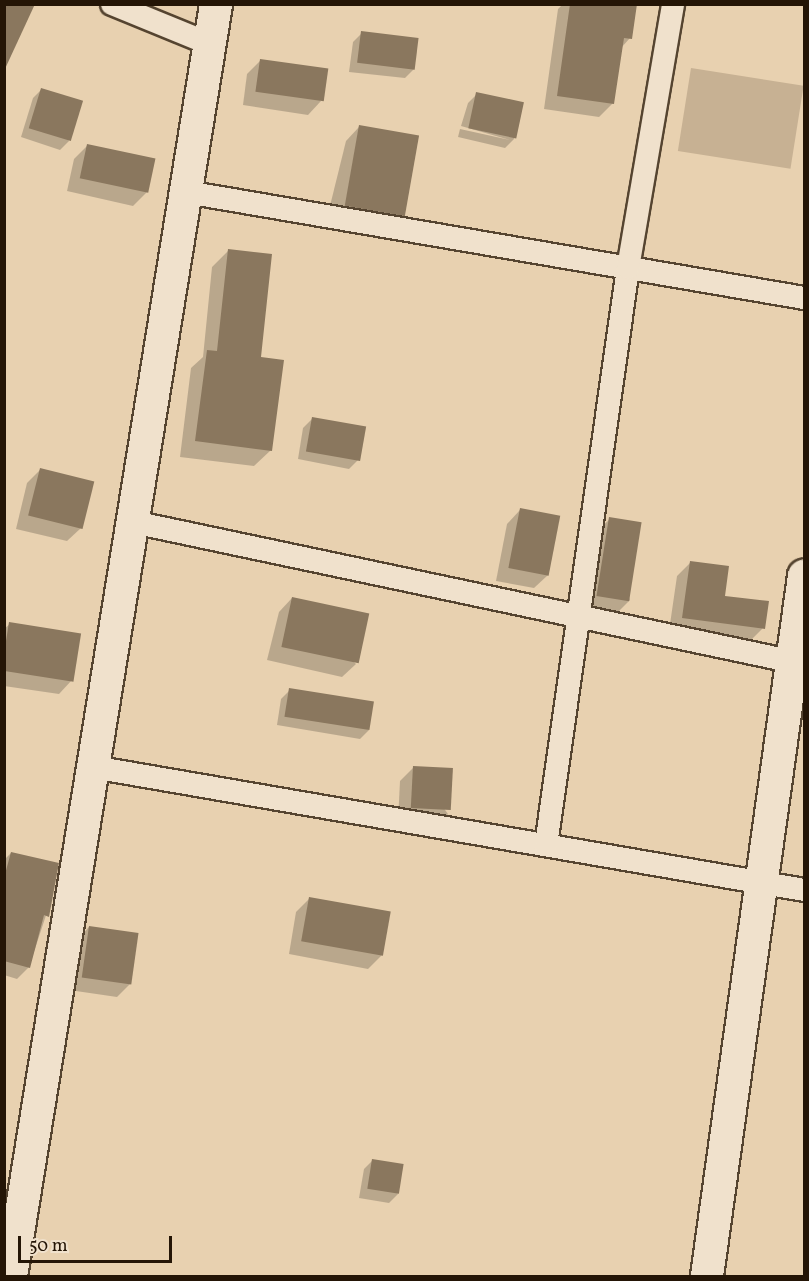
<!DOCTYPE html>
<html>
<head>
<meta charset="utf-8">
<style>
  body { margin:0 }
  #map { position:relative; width:809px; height:1281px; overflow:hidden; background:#e8d1b0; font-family:Vollkorn,serif }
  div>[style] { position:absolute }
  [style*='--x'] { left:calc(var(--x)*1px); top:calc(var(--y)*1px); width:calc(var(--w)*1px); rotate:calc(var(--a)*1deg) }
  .green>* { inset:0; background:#c7b193; transform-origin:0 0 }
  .shadow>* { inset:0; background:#0003 }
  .building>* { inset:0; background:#8a775e; transform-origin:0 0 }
  .roads { filter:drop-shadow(2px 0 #554430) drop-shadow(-2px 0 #554430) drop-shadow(0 2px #554430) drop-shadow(0 -2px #554430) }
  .street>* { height:22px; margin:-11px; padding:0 11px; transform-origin:11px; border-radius:11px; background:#f0e1cc }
  .secondary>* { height:32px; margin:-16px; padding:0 16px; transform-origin:16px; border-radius:16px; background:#f0e1cc }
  span { translate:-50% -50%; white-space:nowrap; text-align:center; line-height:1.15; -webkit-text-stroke:6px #f0e1cc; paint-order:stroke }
  .frame { position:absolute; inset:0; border:6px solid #241506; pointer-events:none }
  .scale { position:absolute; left:18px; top:1236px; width:154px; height:27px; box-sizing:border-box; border:3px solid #241506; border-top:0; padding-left:8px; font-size:18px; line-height:21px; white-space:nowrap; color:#241506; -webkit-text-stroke:4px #f0e1cc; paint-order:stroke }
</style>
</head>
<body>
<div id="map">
  <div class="green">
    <div style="left:691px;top:68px;width:114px;height:84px;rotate:9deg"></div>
  </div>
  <div class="shadow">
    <div style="clip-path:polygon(563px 4px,633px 4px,630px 38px,621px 48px,613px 103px,599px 117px,544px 109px,558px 9px)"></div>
    <div style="clip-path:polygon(362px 33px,414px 69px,405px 78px,349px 72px,353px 42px)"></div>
    <div style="clip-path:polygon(261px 60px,321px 101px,308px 115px,243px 105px,247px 74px)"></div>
    <div style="clip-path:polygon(42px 89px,69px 141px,60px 150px,21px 137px,33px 98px)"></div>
    <div style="clip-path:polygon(477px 94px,522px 104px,514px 139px,505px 148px,458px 137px,460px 129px,510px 140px,461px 126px,468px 103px)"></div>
    <div style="clip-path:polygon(359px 127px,417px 138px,401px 215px,388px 228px,327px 218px,346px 141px)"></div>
    <div style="clip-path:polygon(87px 146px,147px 192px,133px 206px,67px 191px,74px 159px)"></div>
    <div style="clip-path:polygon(228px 251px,259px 358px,271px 450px,254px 466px,180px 457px,191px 368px,203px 357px,212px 267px)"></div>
    <div style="clip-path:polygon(312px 419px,358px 460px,349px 469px,298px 459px,303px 428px)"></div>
    <div style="clip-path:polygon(40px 470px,81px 528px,67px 541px,16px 529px,27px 483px)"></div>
    <div style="clip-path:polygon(520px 510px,548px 575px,534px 588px,496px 581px,507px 524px)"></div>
    <div style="clip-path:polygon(610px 519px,630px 600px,616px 614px,585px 609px,596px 532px)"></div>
    <div style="clip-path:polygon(690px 563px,723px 597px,763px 628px,750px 641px,669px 631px,677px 576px)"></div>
    <div style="clip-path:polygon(292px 598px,356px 664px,342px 677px,267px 660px,279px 612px)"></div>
    <div style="clip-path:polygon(10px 624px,72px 680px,59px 694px,4px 686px,4px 629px)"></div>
    <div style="clip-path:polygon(290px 690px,369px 730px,360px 739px,277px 725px,281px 699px)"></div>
    <div style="clip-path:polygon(414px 767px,448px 814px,435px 828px,398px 821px,400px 781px)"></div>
    <div style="clip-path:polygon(11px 853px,53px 894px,29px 967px,17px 979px,4px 975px,4px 860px)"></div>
    <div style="clip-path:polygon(310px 898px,382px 955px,368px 969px,289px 954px,296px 912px)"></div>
    <div style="clip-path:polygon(89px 927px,130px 984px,117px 997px,69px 990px,76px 941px)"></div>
    <div style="clip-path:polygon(373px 1160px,398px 1194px,389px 1203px,359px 1198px,364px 1169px)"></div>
  </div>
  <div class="building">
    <div style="clip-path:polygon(4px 4px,35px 4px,4px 71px)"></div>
    <div style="clip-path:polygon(570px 4px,637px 4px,632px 39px,624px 38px,614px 104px,557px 96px)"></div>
    <div style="left:361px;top:31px;width:58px;height:32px;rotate:7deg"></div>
    <div style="left:260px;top:59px;width:69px;height:33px;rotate:8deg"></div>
    <div style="left:41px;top:88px;width:44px;height:42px;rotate:17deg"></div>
    <div style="left:476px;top:92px;width:49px;height:37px;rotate:12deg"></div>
    <div style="left:359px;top:125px;width:61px;height:82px;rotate:10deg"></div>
    <div style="left:87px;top:144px;width:70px;height:35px;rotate:12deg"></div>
    <div style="clip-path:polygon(228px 249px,272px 254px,261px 357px,284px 360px,272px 451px,195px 441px,207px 350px,217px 351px)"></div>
    <div style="left:312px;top:417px;width:55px;height:35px;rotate:10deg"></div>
    <div style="left:40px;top:468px;width:56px;height:49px;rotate:14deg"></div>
    <div style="left:520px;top:508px;width:41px;height:61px;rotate:11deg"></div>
    <div style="left:609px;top:517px;width:33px;height:80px;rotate:9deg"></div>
    <div style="clip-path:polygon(690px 561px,729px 566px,725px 596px,769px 601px,765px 629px,682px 618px)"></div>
    <div style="left:292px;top:597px;width:79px;height:51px;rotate:12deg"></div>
    <div style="left:9px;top:622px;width:73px;height:49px;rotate:9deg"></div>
    <div style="left:289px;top:688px;width:86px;height:29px;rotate:9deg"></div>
    <div style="left:413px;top:766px;width:40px;height:42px;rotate:3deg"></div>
    <div style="clip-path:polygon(11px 852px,59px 863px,49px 917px,44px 915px,30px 968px,4px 961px,4px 878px)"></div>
    <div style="left:309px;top:897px;width:83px;height:45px;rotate:10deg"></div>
    <div style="left:89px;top:926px;width:50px;height:52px;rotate:8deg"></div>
    <div style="left:372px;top:1159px;width:32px;height:30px;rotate:9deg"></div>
  </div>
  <div class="roads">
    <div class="street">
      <div style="--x:112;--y:4;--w:106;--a:22.2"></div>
      <div style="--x:186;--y:192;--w:627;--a:9.73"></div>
      <div style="--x:133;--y:522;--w:686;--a:11.95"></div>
      <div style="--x:93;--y:767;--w:722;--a:9.81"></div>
      <div style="--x:546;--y:845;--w:583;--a:-81.91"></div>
      <div style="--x:628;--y:268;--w:268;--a:-80.3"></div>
    </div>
    <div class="secondary">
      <div style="--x:11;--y:1276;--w:1288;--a:-80.84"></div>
      <div style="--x:707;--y:1276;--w:707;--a:-82.11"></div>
    </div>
  </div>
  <div class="frame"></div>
  <div class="scale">50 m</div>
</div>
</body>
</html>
